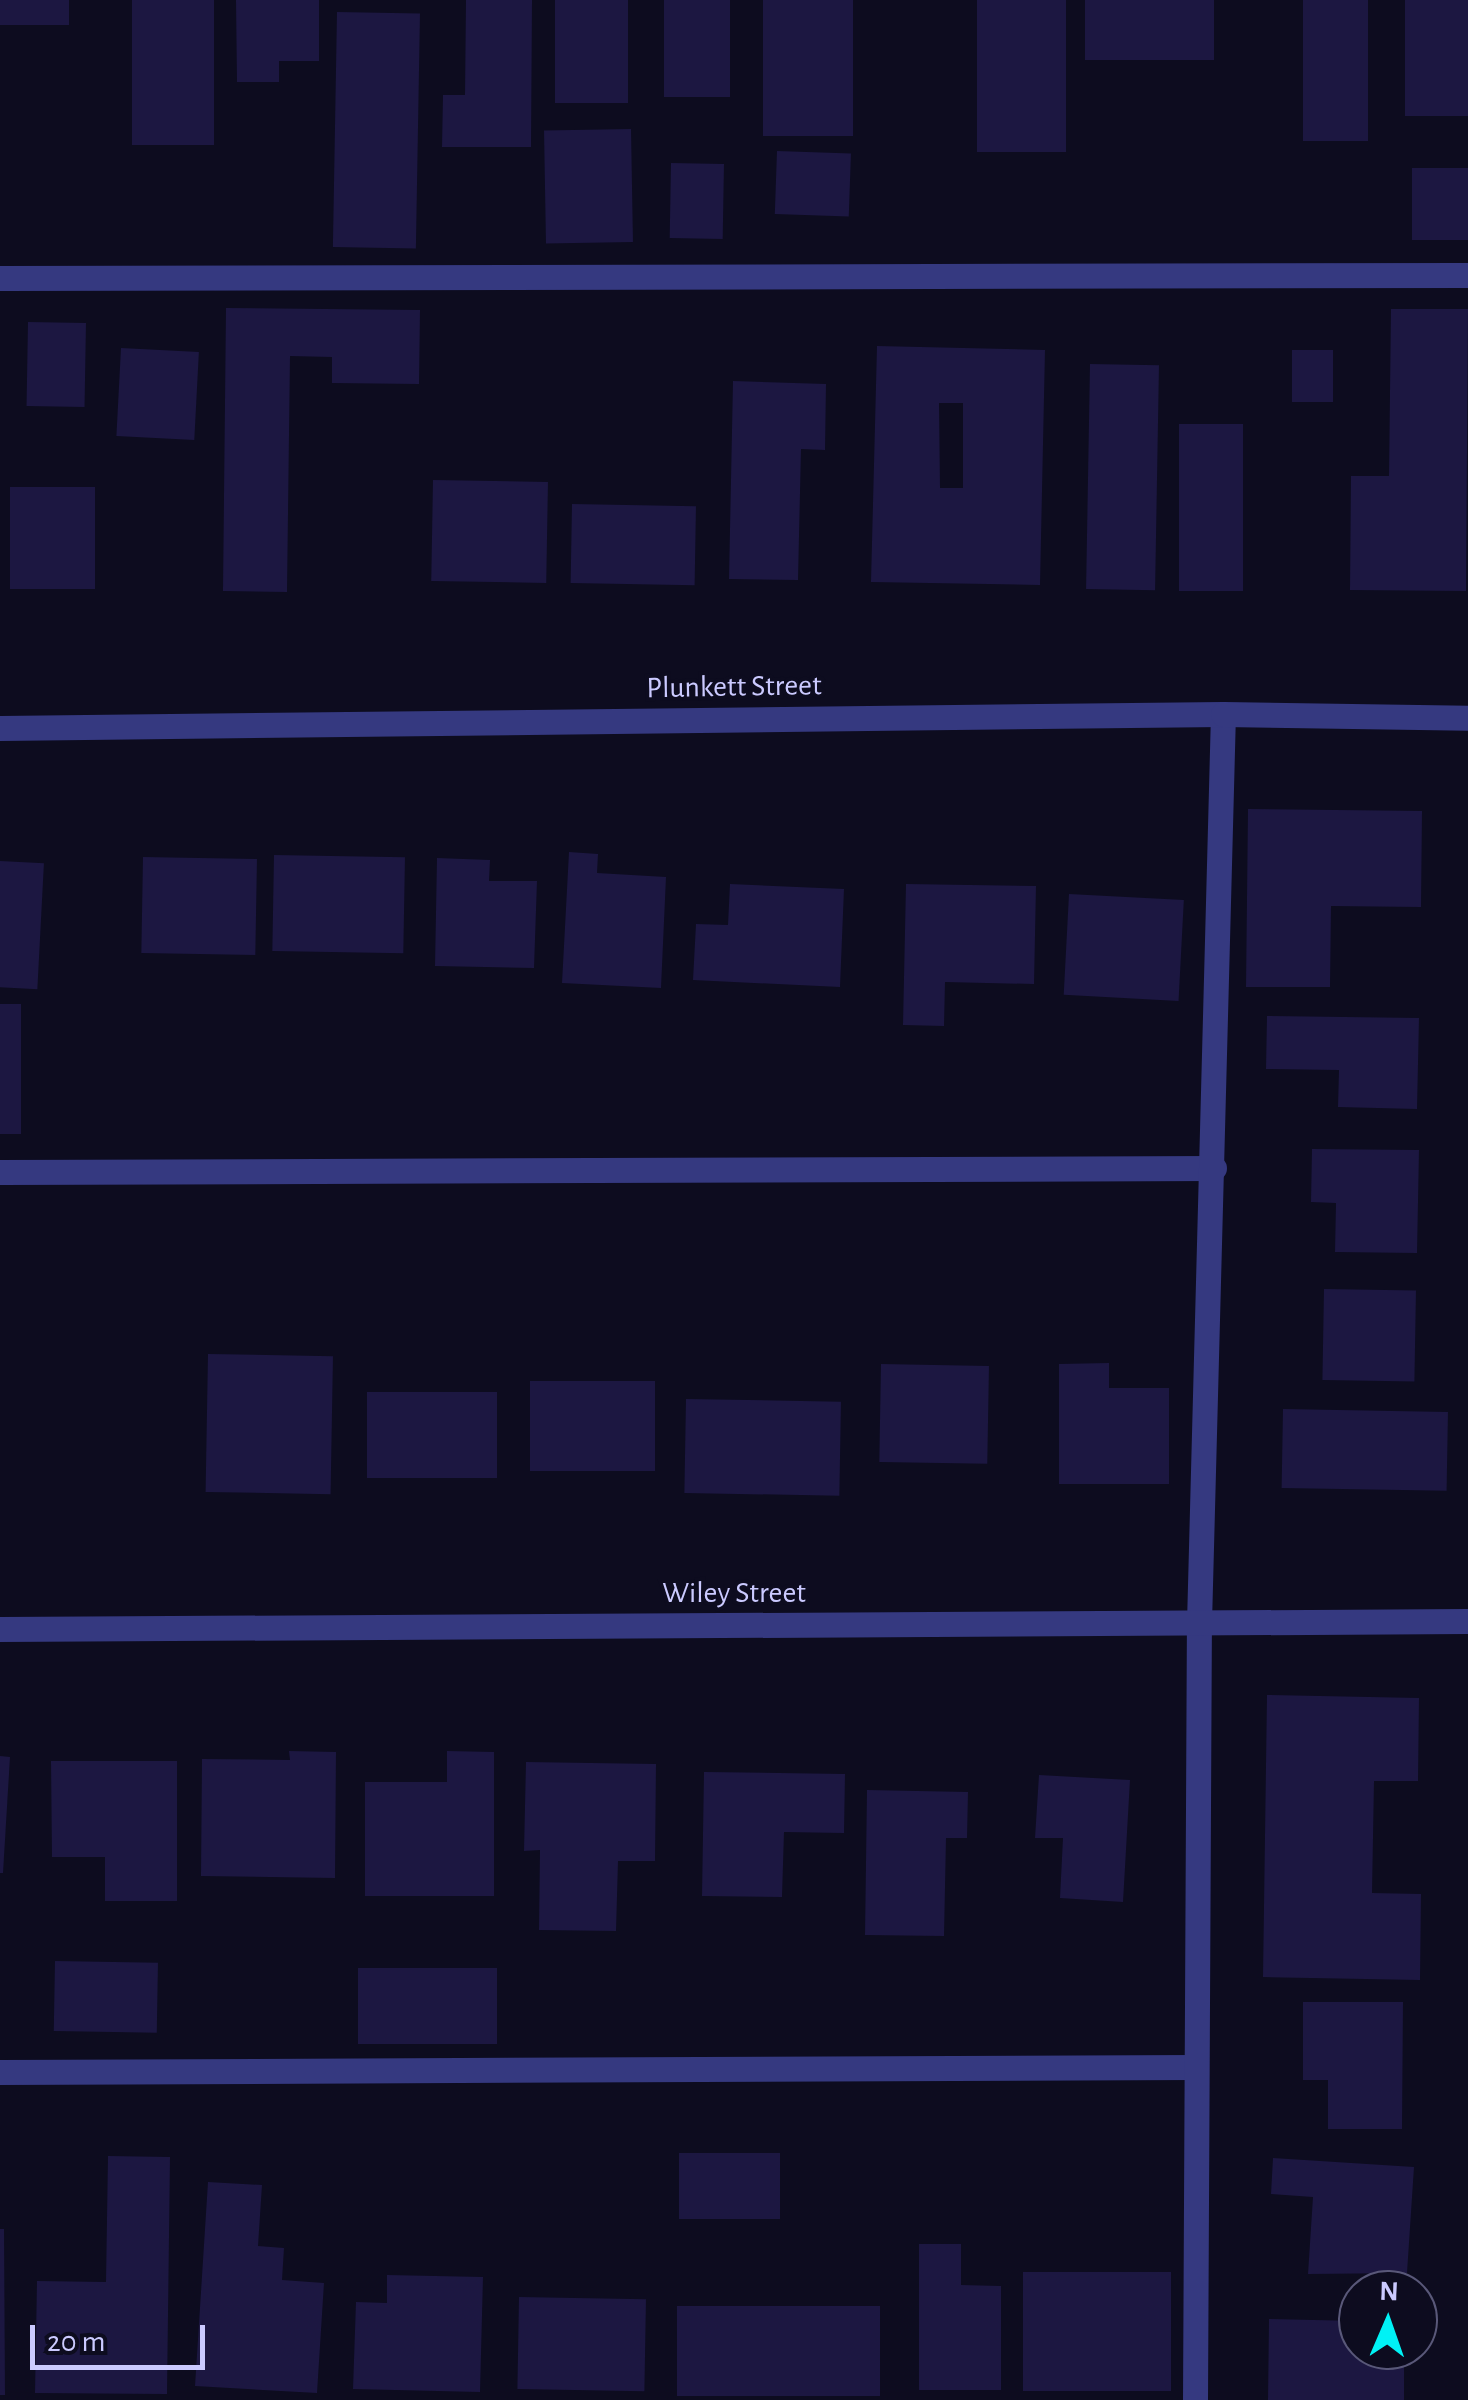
<!DOCTYPE html>
<html>
<head>
<meta charset="utf-8">
<style>
  body { margin:0 }
  #map { position:relative; width:1468px; height:2400px; overflow:hidden; background:#0d0c1f; font-family:"Alegreya Sans",sans-serif }
  div>[style] { position:absolute }
  [style*='--x'] { left:calc(var(--x)*1px); top:calc(var(--y)*1px); width:calc(var(--w)*1px); rotate:calc(var(--a)*1deg) }
  .building>* { inset:0; background:#1c1741; transform-origin:0 0 }
  .service>* { height:25px; margin:-12.5px; padding:0 12.5px; transform-origin:12.5px; border-radius:12.5px; background:#353980 }
  .minor>* { height:25px; margin:-12.5px; padding:0 12.5px; transform-origin:12.5px; border-radius:12.5px; background:#353980 }
  span { translate:-50% -50%; white-space:nowrap; text-align:center; line-height:1.15; -webkit-text-stroke:8px #0d0c1f; paint-order:stroke }
  .street-label { font-size:30px; color:#cbcaff }
  .north { position:absolute; left:1338px; top:2270px; width:100px; height:100px; box-sizing:border-box; background:#0d0c1f; border:2px solid #595879; border-radius:50%; rotate:2deg; font-size:28px; font-weight:700; line-height:40px; text-align:center; color:#cbcaff }
  .north::after { content:''; display:block; margin:auto; width:35px; height:45px; background:#00f2f5; clip-path:polygon(50% 0,100% 100%,50% 72%,0 100%) }
  .scale { position:absolute; left:30px; top:2325px; width:175px; height:45px; box-sizing:border-box; border:5px solid #cbcaff; border-top:0; padding-left:12px; font-size:30px; line-height:35px; white-space:nowrap; color:#cbcaff; -webkit-text-stroke:8px #0d0c1f; paint-order:stroke }
</style>
</head>
<body>
<div id="map">
  <div class="building">
    <div style="left:0;top:0;width:69px;height:25px"></div>
    <div style="left:132px;top:0;width:82px;height:145px"></div>
    <div style="clip-path:polygon(236px 0,319px 0,319px 61px,279px 61px,279px 82px,237px 82px)"></div>
    <div style="clip-path:polygon(466px 0,532px 0,531px 147px,442px 147px,443px 95px,465px 95px)"></div>
    <div style="left:555px;top:0;width:73px;height:103px"></div>
    <div style="left:664px;top:0;width:66px;height:97px"></div>
    <div style="left:763px;top:0;width:90px;height:136px"></div>
    <div style="left:977px;top:0;width:89px;height:152px"></div>
    <div style="left:1085px;top:0;width:129px;height:60px"></div>
    <div style="left:1303px;top:0;width:65px;height:141px"></div>
    <div style="left:1405px;top:0;width:63px;height:116px"></div>
    <div style="left:337px;top:12px;width:83px;height:235px;rotate:1deg"></div>
    <div style="left:631px;top:129px;width:113px;height:87px;rotate:89deg"></div>
    <div style="left:777px;top:151px;width:74px;height:63px;rotate:2deg"></div>
    <div style="left:671px;top:163px;width:53px;height:75px;rotate:1deg"></div>
    <div style="left:1412px;top:168px;width:56px;height:72px"></div>
    <div style="clip-path:polygon(226px 308px,420px 310px,419px 384px,332px 383px,332px 357px,290px 356px,287px 592px,223px 591px)"></div>
    <div style="clip-path:polygon(1391px 309px,1468px 309px,1466px 591px,1350px 590px,1351px 476px,1389px 476px)"></div>
    <div style="left:28px;top:322px;width:58px;height:84px;rotate:1deg"></div>
    <div style="clip-path:polygon(evenodd,877px 346px,1045px 350px,1040px 585px,871px 582px,877px 346px,939px 403px,963px 403px,963px 488px,940px 488px,939px 403px)"></div>
    <div style="left:121px;top:348px;width:78px;height:88px;rotate:3deg"></div>
    <div style="left:1292px;top:350px;width:41px;height:52px"></div>
    <div style="left:1090px;top:364px;width:69px;height:225px;rotate:1deg"></div>
    <div style="clip-path:polygon(733px 381px,826px 384px,825px 450px,801px 449px,798px 580px,729px 579px)"></div>
    <div style="left:1243px;top:424px;width:167px;height:64px;rotate:90deg"></div>
    <div style="left:433px;top:480px;width:115px;height:101px;rotate:1deg"></div>
    <div style="left:10px;top:487px;width:85px;height:102px"></div>
    <div style="left:572px;top:504px;width:124px;height:79px;rotate:1deg"></div>
    <div style="clip-path:polygon(1248px 809px,1422px 811px,1421px 907px,1331px 906px,1330px 987px,1246px 987px)"></div>
    <div style="clip-path:polygon(569px 852px,598px 854px,597px 873px,666px 877px,661px 988px,562px 983px)"></div>
    <div style="left:274px;top:855px;width:131px;height:96px;rotate:1deg"></div>
    <div style="left:143px;top:857px;width:114px;height:96px;rotate:1deg"></div>
    <div style="clip-path:polygon(437px 858px,490px 860px,489px 881px,537px 881px,534px 968px,435px 966px)"></div>
    <div style="left:0;top:861px;width:44px;height:126px;rotate:3deg"></div>
    <div style="clip-path:polygon(730px 884px,844px 889px,840px 987px,693px 980px,696px 924px,728px 925px)"></div>
    <div style="clip-path:polygon(906px 884px,1036px 886px,1034px 984px,945px 982px,944px 1026px,903px 1025px)"></div>
    <div style="left:1069px;top:894px;width:115px;height:101px;rotate:3deg"></div>
    <div style="left:0;top:1004px;width:21px;height:130px"></div>
    <div style="clip-path:polygon(1267px 1016px,1419px 1018px,1417px 1109px,1338px 1107px,1339px 1070px,1266px 1069px)"></div>
    <div style="clip-path:polygon(1312px 1149px,1419px 1150px,1417px 1253px,1335px 1252px,1336px 1203px,1311px 1202px)"></div>
    <div style="left:1324px;top:1289px;width:92px;height:91px;rotate:1deg"></div>
    <div style="left:208px;top:1354px;width:125px;height:138px;rotate:1deg"></div>
    <div style="clip-path:polygon(1109px 1363px,1109px 1388px,1169px 1388px,1169px 1484px,1059px 1484px,1059px 1364px)"></div>
    <div style="left:881px;top:1364px;width:108px;height:98px;rotate:1deg"></div>
    <div style="left:530px;top:1381px;width:125px;height:90px"></div>
    <div style="left:367px;top:1392px;width:130px;height:86px"></div>
    <div style="left:686px;top:1399px;width:155px;height:94px;rotate:1deg"></div>
    <div style="left:1283px;top:1409px;width:165px;height:79px;rotate:1deg"></div>
    <div style="clip-path:polygon(1267px 1695px,1419px 1698px,1418px 1781px,1374px 1781px,1372px 1893px,1421px 1894px,1420px 1980px,1263px 1977px)"></div>
    <div style="clip-path:polygon(289px 1751px,336px 1752px,335px 1878px,201px 1876px,202px 1759px,290px 1760px)"></div>
    <div style="clip-path:polygon(447px 1751px,494px 1752px,494px 1896px,365px 1896px,365px 1782px,447px 1782px)"></div>
    <div style="clip-path:polygon(0 1756px,10px 1757px,3px 1873px,0 1873px)"></div>
    <div style="clip-path:polygon(51px 1761px,177px 1761px,177px 1901px,105px 1901px,105px 1857px,52px 1857px)"></div>
    <div style="clip-path:polygon(526px 1762px,656px 1764px,655px 1861px,618px 1861px,616px 1931px,539px 1930px,540px 1850px,524px 1851px)"></div>
    <div style="clip-path:polygon(704px 1772px,845px 1774px,844px 1833px,784px 1832px,782px 1897px,702px 1896px)"></div>
    <div style="clip-path:polygon(1039px 1775px,1130px 1780px,1123px 1902px,1060px 1898px,1063px 1838px,1035px 1838px)"></div>
    <div style="clip-path:polygon(867px 1790px,968px 1792px,967px 1838px,946px 1838px,944px 1936px,865px 1935px)"></div>
    <div style="left:55px;top:1961px;width:103px;height:70px;rotate:1deg"></div>
    <div style="left:358px;top:1968px;width:139px;height:76px"></div>
    <div style="clip-path:polygon(1303px 2002px,1403px 2002px,1402px 2129px,1328px 2129px,1328px 2080px,1303px 2080px)"></div>
    <div style="left:679px;top:2153px;width:101px;height:66px"></div>
    <div style="clip-path:polygon(108px 2156px,170px 2157px,167px 2394px,35px 2393px,37px 2281px,106px 2282px)"></div>
    <div style="clip-path:polygon(1273px 2158px,1414px 2167px,1407px 2273px,1308px 2274px,1313px 2197px,1271px 2194px)"></div>
    <div style="clip-path:polygon(208px 2182px,262px 2185px,258px 2246px,284px 2248px,282px 2280px,324px 2283px,317px 2393px,195px 2386px)"></div>
    <div style="clip-path:polygon(0 2229px,4px 2229px,5px 2395px,0 2395px)"></div>
    <div style="clip-path:polygon(919px 2244px,961px 2244px,961px 2285px,1001px 2286px,1001px 2390px,919px 2390px)"></div>
    <div style="left:1023px;top:2272px;width:148px;height:119px"></div>
    <div style="clip-path:polygon(387px 2275px,483px 2277px,480px 2392px,353px 2389px,356px 2302px,387px 2303px)"></div>
    <div style="left:519px;top:2297px;width:127px;height:92px;rotate:1deg"></div>
    <div style="left:677px;top:2306px;width:203px;height:90px"></div>
    <div style="clip-path:polygon(1269px 2319px,1358px 2321px,1358px 2350px,1404px 2350px,1404px 2400px,1268px 2400px)"></div>
  </div>
  <div class="service">
    <div style="--x:0;--y:278;--w:1468;--a:-0.12"></div>
    <div style="--x:0;--y:1172;--w:1214;--a:-0.19"></div>
    <div style="--x:0;--y:2072;--w:1194;--a:-0.24"></div>
    <div style="--x:1195;--y:2400;--w:777;--a:-89.71"></div>
    <div style="--x:1199;--y:1623;--w:909;--a:-88.49"></div>
  </div>
  <div class="minor">
    <div style="--x:0;--y:728;--w:1223;--a:-0.66"></div>
    <div style="--x:1223;--y:714;--w:245;--a:0.9"></div>
    <div style="--x:0;--y:1629;--w:1468;--a:-0.31"></div>
  </div>
  <div class="street-label">
    <span style="left:734px;top:687px;rotate:-1deg">Plunkett Street</span>
    <span style="left:734px;top:1593px">Wiley Street</span>
  </div>
  <div class="north">N</div>
  <div class="scale">20 m</div>
</div>
</body>
</html>
